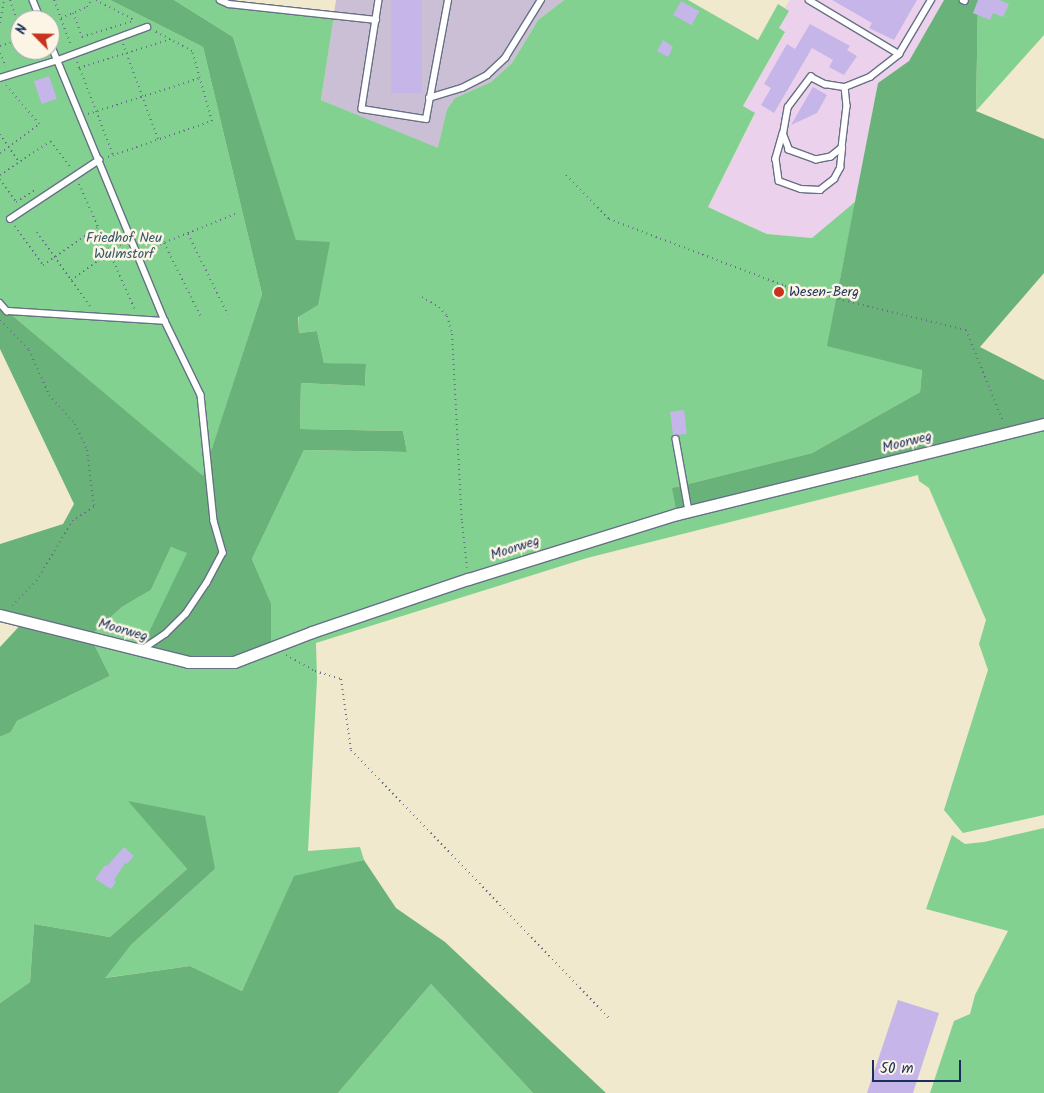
<!DOCTYPE html>
<html>
<head>
<meta charset="utf-8">
<style>
  body { margin:0 }
  #map { position:relative; width:1044px; height:1093px; overflow:hidden; background:#f1e9cd; font-family:Kalam,sans-serif }
  div>[style] { position:absolute }
  [style*='--x'] { left:calc(var(--x)*1px); top:calc(var(--y)*1px); width:calc(var(--w)*1px); rotate:calc(var(--a)*1deg) }
  .built>* { inset:0; background:#ebd1eb }
  .industrial>* { inset:0; background:#cbbfd5 }
  .green>* { inset:0; background:#82d190 }
  .forest>* { inset:0; background:#69b37a }
  .building>* { inset:0; background:#c6b5e8; transform-origin:0 0 }
  .path>* { height:2px; margin-top:-1px; transform-origin:0; background:repeating-linear-gradient(90deg,#667085 0 1px,transparent 0 5px) }
  .roads { filter:drop-shadow(1px 0 #667085) drop-shadow(-1px 0 #667085) drop-shadow(0 1px #667085) drop-shadow(0 -1px #667085) }
  .lane>* { height:5.5px; margin:-2.75px; padding:0 2.75px; transform-origin:2.75px; border-radius:2.75px; background:#fff }
  .street>* { height:11px; margin:-5.5px; padding:0 5.5px; transform-origin:5.5px; border-radius:5.5px; background:#fff }
  .dots>* { width:14px; height:14px; translate:-50% -50%; box-sizing:border-box; border:2px solid #fcf5e5; border-radius:50% }
  span { translate:-50% -50%; white-space:nowrap; text-align:center; line-height:1.15; -webkit-text-stroke:5px #fcf5e5; paint-order:stroke }
  .park-label { font-size:14px; color:#35586a }
  .poi-label { font-size:14px; color:#1b2f5e }
  .left { translate:0 -50%; text-align:left }
  .street-label { font-size:14px; color:#1b2f5e }
  .north { position:absolute; left:10px; top:10px; width:50px; height:50px; box-sizing:border-box; background:#fcf5e5; border:1px solid #a2a6af; border-radius:50%; rotate:293deg; font-size:14px; font-weight:700; line-height:20px; text-align:center; color:#1b2f5e }
  .north::after { content:''; display:block; margin:auto; width:18px; height:22px; background:#c8321e; clip-path:polygon(50% 0,100% 100%,50% 72%,0 100%) }
  .scale { position:absolute; left:872px; top:1060px; width:89px; height:22px; box-sizing:border-box; border:2px solid #1b2f5e; border-top:0; padding-left:6px; font-size:15px; line-height:18px; white-space:nowrap; color:#1b2f5e; -webkit-text-stroke:4px #fcf5e5; paint-order:stroke }
</style>
</head>
<body>
<div id="map">
  <div class="built">
    <div style="clip-path:polygon(790px 0,944px 0,909px 61px,878px 83px,856px 201px,813px 238px,767px 234px,708px 207px,755px 114px,743px 106px,785px 33px,778px 28px,789px 11px,785px 8px)"></div>
  </div>
  <div class="industrial">
    <div style="clip-path:polygon(336px 0,564px 0,538px 20px,512px 63px,491px 82px,455px 98px,447px 109px,439px 149px,321px 100px)"></div>
  </div>
  <div class="green">
    <div style="clip-path:polygon(evenodd,0 0,110px 0,203px 47px,262px 294px,203px 477px,7px 311px,0 303px,0 0,20px 20px,50px 20px,50px 50px,20px 50px,20px 20px)"></div>
    <div style="clip-path:polygon(174px 0,230px 0,229px 4px,334px 15px,321px 100px,438px 148px,447px 109px,455px 98px,491px 82px,512px 63px,538px 20px,564px 0,688px 0,758px 40px,778px 4px,789px 11px,779px 28px,785px 32px,743px 106px,755px 113px,708px 207px,767px 234px,812px 238px,856px 201px,840px 279px,922px 370px,920px 392px,812px 453px,672px 488px,1044px 424px,1044px 815px,963px 833px,944px 810px,988px 670px,979px 644px,986px 620px,929px 488px,919px 481px,918px 475px,587px 558px,316px 643px,317px 679px,308px 851px,360px 847px,364px 860px,294px 877px,242px 991px,190px 966px,104px 978px,131px 945px,215px 869px,129px 801px,187px 869px,110px 937px,34px 924px,30px 982px,0 1003px,0 737px,11px 732px,17px 721px,110px 676px,90px 636px,122px 607px,151px 590px,171px 547px,187px 552px,271px 603px,252px 559px,304px 450px,407px 452px,403px 431px,300px 429px,301px 383px,365px 386px,366px 365px,324px 363px,317px 331px,299px 333px,296px 241px,233px 37px)"></div>
    <div style="clip-path:polygon(978px 0,1044px 0,1044px 35px,976px 111px)"></div>
    <div style="clip-path:polygon(1044px 828px,1044px 1093px,930px 1093px,954px 1021px,970px 1014px,975px 995px,1008px 931px,926px 909px,952px 835px,965px 844px,984px 842px)"></div>
    <div style="clip-path:polygon(431px 984px,533px 1093px,338px 1093px)"></div>
  </div>
  <div class="forest">
    <div style="clip-path:polygon(110px 0,174px 0,233px 37px,296px 240px,330px 242px,318px 305px,298px 317px,299px 333px,317px 331px,324px 363px,366px 364px,365px 386px,301px 383px,300px 429px,403px 431px,407px 452px,304px 450px,252px 559px,271px 603px,271px 647px,234px 662px,140px 651px,187px 553px,171px 547px,151px 590px,122px 607px,90px 636px,110px 676px,17px 721px,11px 732px,0 737px,0 647px,25px 620px,0 615px,0 544px,63px 524px,74px 504px,0 349px,0 303px,7px 311px,203px 476px,262px 294px,203px 47px)"></div>
    <div style="clip-path:polygon(944px 0,978px 0,976px 111px,1044px 139px,1044px 273px,980px 347px,1044px 380px,1044px 424px,677px 514px,672px 488px,812px 453px,920px 392px,922px 370px,827px 346px,878px 83px,909px 61px)"></div>
    <div style="clip-path:polygon(128px 801px,205px 816px,215px 869px,131px 945px,105px 978px,190px 966px,242px 991px,294px 876px,364px 860px,396px 908px,445px 942px,606px 1093px,533px 1093px,431px 984px,338px 1093px,0 1093px,0 1003px,30px 982px,34px 924px,110px 937px,187px 869px)"></div>
  </div>
  <div class="building">
    <div style="left:391px;top:0;width:31px;height:93px"></div>
    <div style="clip-path:polygon(832px 0,917px 0,894px 40px,869px 28px,872px 23px)"></div>
    <div style="clip-path:polygon(978px 0,999px 0,1009px 4px,1003px 17px,993px 13px,990px 20px,973px 13px)"></div>
    <div style="left:681px;top:1px;width:21px;height:16px;rotate:29deg"></div>
    <div style="clip-path:polygon(810px 24px,850px 46px,847px 50px,857px 56px,844px 75px,829px 67px,833px 60px,812px 48px,774px 113px,761px 105px,771px 88px,764px 84px,787px 44px,795px 49px)"></div>
    <div style="clip-path:polygon(663px 40px,673px 47px,668px 57px,657px 51px)"></div>
    <div style="left:49px;top:76px;width:24px;height:16px;rotate:71deg"></div>
    <div style="clip-path:polygon(813px 87px,827px 95px,817px 113px,791px 125px)"></div>
    <div style="left:684px;top:410px;width:24px;height:14px;rotate:83deg"></div>
    <div style="clip-path:polygon(124px 847px,134px 856px,127px 864px,125px 863px,114px 880px,116px 882px,111px 889px,95px 879px,105px 865px,107px 866px)"></div>
    <div style="clip-path:polygon(898px 1000px,939px 1013px,913px 1093px,867px 1093px)"></div>
  </div>
  <div class="path">
    <div style="--x:10;--y:0;--w:31;--a:71"></div>
    <div style="--x:54;--y:0;--w:49;--a:69.7"></div>
    <div style="--x:96;--y:0;--w:45;--a:27.7"></div>
    <div style="--x:73;--y:13;--w:26;--a:69"></div>
    <div style="--x:82;--y:37;--w:53;--a:-17.4"></div>
    <div style="--x:61;--y:18;--w:28;--a:-23"></div>
    <div style="--x:87;--y:7;--w:8;--a:-60"></div>
    <div style="--x:0;--y:23;--w:23;--a:-80"></div>
    <div style="--x:123;--y:44;--w:101;--a:69.8"></div>
    <div style="--x:0;--y:46;--w:21;--a:-17"></div>
    <div style="--x:27;--y:50;--w:10;--a:73"></div>
    <div style="--x:0;--y:53;--w:15;--a:67"></div>
    <div style="--x:77;--y:62;--w:6;--a:72"></div>
    <div style="--x:79;--y:68;--w:96;--a:-17.5"></div>
    <div style="--x:80;--y:69;--w:92;--a:69"></div>
    <div style="--x:88;--y:114;--w:118;--a:-17.8"></div>
    <div style="--x:0;--y:134;--w:34;--a:56"></div>
    <div style="--x:0;--y:153;--w:49;--a:-36.6"></div>
    <div style="--x:39;--y:124;--w:51;--a:-130.2"></div>
    <div style="--x:108;--y:157;--w:110;--a:-19.1"></div>
    <div style="--x:212;--y:121;--w:73;--a:-105.9"></div>
    <div style="--x:192;--y:51;--w:42;--a:-151.6"></div>
    <div style="--x:0;--y:175;--w:61;--a:-33.7"></div>
    <div style="--x:51;--y:141;--w:34;--a:53"></div>
    <div style="--x:566;--y:175;--w:62;--a:45.7"></div>
    <div style="--x:609;--y:219;--w:188;--a:20.8"></div>
    <div style="--x:785;--y:286;--w:186;--a:13.7"></div>
    <div style="--x:966;--y:330;--w:98;--a:67.9"></div>
    <div style="--x:0;--y:179;--w:28;--a:55"></div>
    <div style="--x:16;--y:202;--w:25;--a:-32"></div>
    <div style="--x:79;--y:184;--w:138;--a:66"></div>
    <div style="--x:15;--y:226;--w:48;--a:54.3"></div>
    <div style="--x:43;--y:265;--w:67;--a:-34.6"></div>
    <div style="--x:37;--y:232;--w:93;--a:54.6"></div>
    <div style="--x:188;--y:234;--w:90;--a:63.7"></div>
    <div style="--x:164;--y:243;--w:83;--a:63.4"></div>
    <div style="--x:146;--y:250;--w:96;--a:-22"></div>
    <div style="--x:71;--y:280;--w:65;--a:-35.6"></div>
    <div style="--x:422;--y:297;--w:20;--a:30"></div>
    <div style="--x:439;--y:307;--w:12;--a:48"></div>
    <div style="--x:447;--y:316;--w:19;--a:74"></div>
    <div style="--x:452;--y:334;--w:188;--a:87"></div>
    <div style="--x:462;--y:522;--w:46;--a:83.8"></div>
    <div style="--x:0;--y:320;--w:42;--a:46"></div>
    <div style="--x:29;--y:350;--w:49;--a:66"></div>
    <div style="--x:49;--y:395;--w:39;--a:48"></div>
    <div style="--x:75;--y:424;--w:29;--a:65"></div>
    <div style="--x:87;--y:450;--w:57;--a:83"></div>
    <div style="--x:94;--y:507;--w:25;--a:148"></div>
    <div style="--x:73;--y:520;--w:70;--a:121"></div>
    <div style="--x:37;--y:580;--w:37;--a:134"></div>
    <div style="--x:286;--y:655;--w:33;--a:29"></div>
    <div style="--x:315;--y:671;--w:27;--a:17"></div>
    <div style="--x:341;--y:679;--w:72;--a:82"></div>
    <div style="--x:351;--y:750;--w:372;--a:46.1"></div>
  </div>
  <div class="roads">
    <div class="lane">
      <div style="--x:33;--y:0;--w:22;--a:68"></div>
      <div style="--x:220;--y:0;--w:10;--a:24"></div>
      <div style="--x:229;--y:4;--w:148;--a:6.2"></div>
      <div style="--x:379;--y:0;--w:110;--a:98.9"></div>
      <div style="--x:362;--y:109;--w:65;--a:8.9"></div>
      <div style="--x:426;--y:119;--w:121;--a:-79.5"></div>
      <div style="--x:809;--y:0;--w:105;--a:31"></div>
      <div style="--x:899;--y:54;--w:63;--a:-59.3"></div>
      <div style="--x:963;--y:0;--w:2;--a:27"></div>
      <div style="--x:50;--y:42;--w:302;--a:67.6"></div>
      <div style="--x:165;--y:321;--w:82;--a:64.1"></div>
      <div style="--x:201;--y:395;--w:127;--a:84.1"></div>
      <div style="--x:214;--y:521;--w:33;--a:74"></div>
      <div style="--x:223;--y:553;--w:34;--a:118"></div>
      <div style="--x:207;--y:583;--w:37;--a:124"></div>
      <div style="--x:186;--y:614;--w:28;--a:135"></div>
      <div style="--x:166;--y:634;--w:29;--a:146"></div>
      <div style="--x:0;--y:78;--w:61;--a:-17.2"></div>
      <div style="--x:58;--y:60;--w:95;--a:-20.3"></div>
      <div style="--x:845;--y:87;--w:19;--a:84"></div>
      <div style="--x:847;--y:106;--w:42;--a:96.8"></div>
      <div style="--x:842;--y:148;--w:14;--a:141"></div>
      <div style="--x:831;--y:157;--w:15;--a:169"></div>
      <div style="--x:816;--y:160;--w:29;--a:-160"></div>
      <div style="--x:789;--y:150;--w:17;--a:-111"></div>
      <div style="--x:783;--y:134;--w:27;--a:-80"></div>
      <div style="--x:788;--y:107;--w:38;--a:-53"></div>
      <div style="--x:811;--y:77;--w:16;--a:27"></div>
      <div style="--x:825;--y:84;--w:20;--a:9"></div>
      <div style="--x:845;--y:87;--w:27;--a:-22"></div>
      <div style="--x:870;--y:77;--w:37;--a:-38"></div>
      <div style="--x:429;--y:98;--w:34;--a:-17"></div>
      <div style="--x:462;--y:88;--w:28;--a:-27"></div>
      <div style="--x:487;--y:75;--w:25;--a:-43"></div>
      <div style="--x:505;--y:58;--w:68;--a:-58.2"></div>
      <div style="--x:783;--y:134;--w:26;--a:106"></div>
      <div style="--x:776;--y:159;--w:22;--a:82"></div>
      <div style="--x:779;--y:181;--w:23;--a:20"></div>
      <div style="--x:801;--y:189;--w:19;--a:3"></div>
      <div style="--x:820;--y:190;--w:18;--a:-38"></div>
      <div style="--x:834;--y:179;--w:13;--a:-61"></div>
      <div style="--x:840;--y:168;--w:20;--a:-84"></div>
      <div style="--x:10;--y:219;--w:107;--a:-33.5"></div>
      <div style="--x:0;--y:303;--w:11;--a:49"></div>
      <div style="--x:7;--y:311;--w:158;--a:3.6"></div>
      <div style="--x:676;--y:439;--w:73;--a:79.8"></div>
    </div>
    <div class="street">
      <div style="--x:0;--y:615;--w:194;--a:14"></div>
      <div style="--x:188;--y:662;--w:46;--a:0"></div>
      <div style="--x:234;--y:662;--w:84;--a:-21"></div>
      <div style="--x:312;--y:632;--w:165;--a:-18.8"></div>
      <div style="--x:468;--y:579;--w:219;--a:-17.3"></div>
      <div style="--x:677;--y:514;--w:378;--a:-13.8"></div>
    </div>
  </div>
  <div class="dots">
    <div style="left:779px;top:292px;background:#c8321e"></div>
  </div>
  <div class="park-label">
    <span style="left:124px;top:246px">Friedhof Neu<br>Wulmstorf</span>
  </div>
  <div class="poi-label">
    <span class="left" style="left:789px;top:292px">Wesen-Berg</span>
  </div>
  <div class="street-label">
    <span style="left:907px;top:442px;rotate:-14deg">Moorweg</span>
    <span style="left:515px;top:548px;rotate:-18deg">Moorweg</span>
    <span style="left:123px;top:630px;rotate:16deg">Moorweg</span>
  </div>
  <div class="north">N</div>
  <div class="scale">50 m</div>
</div>
</body>
</html>
